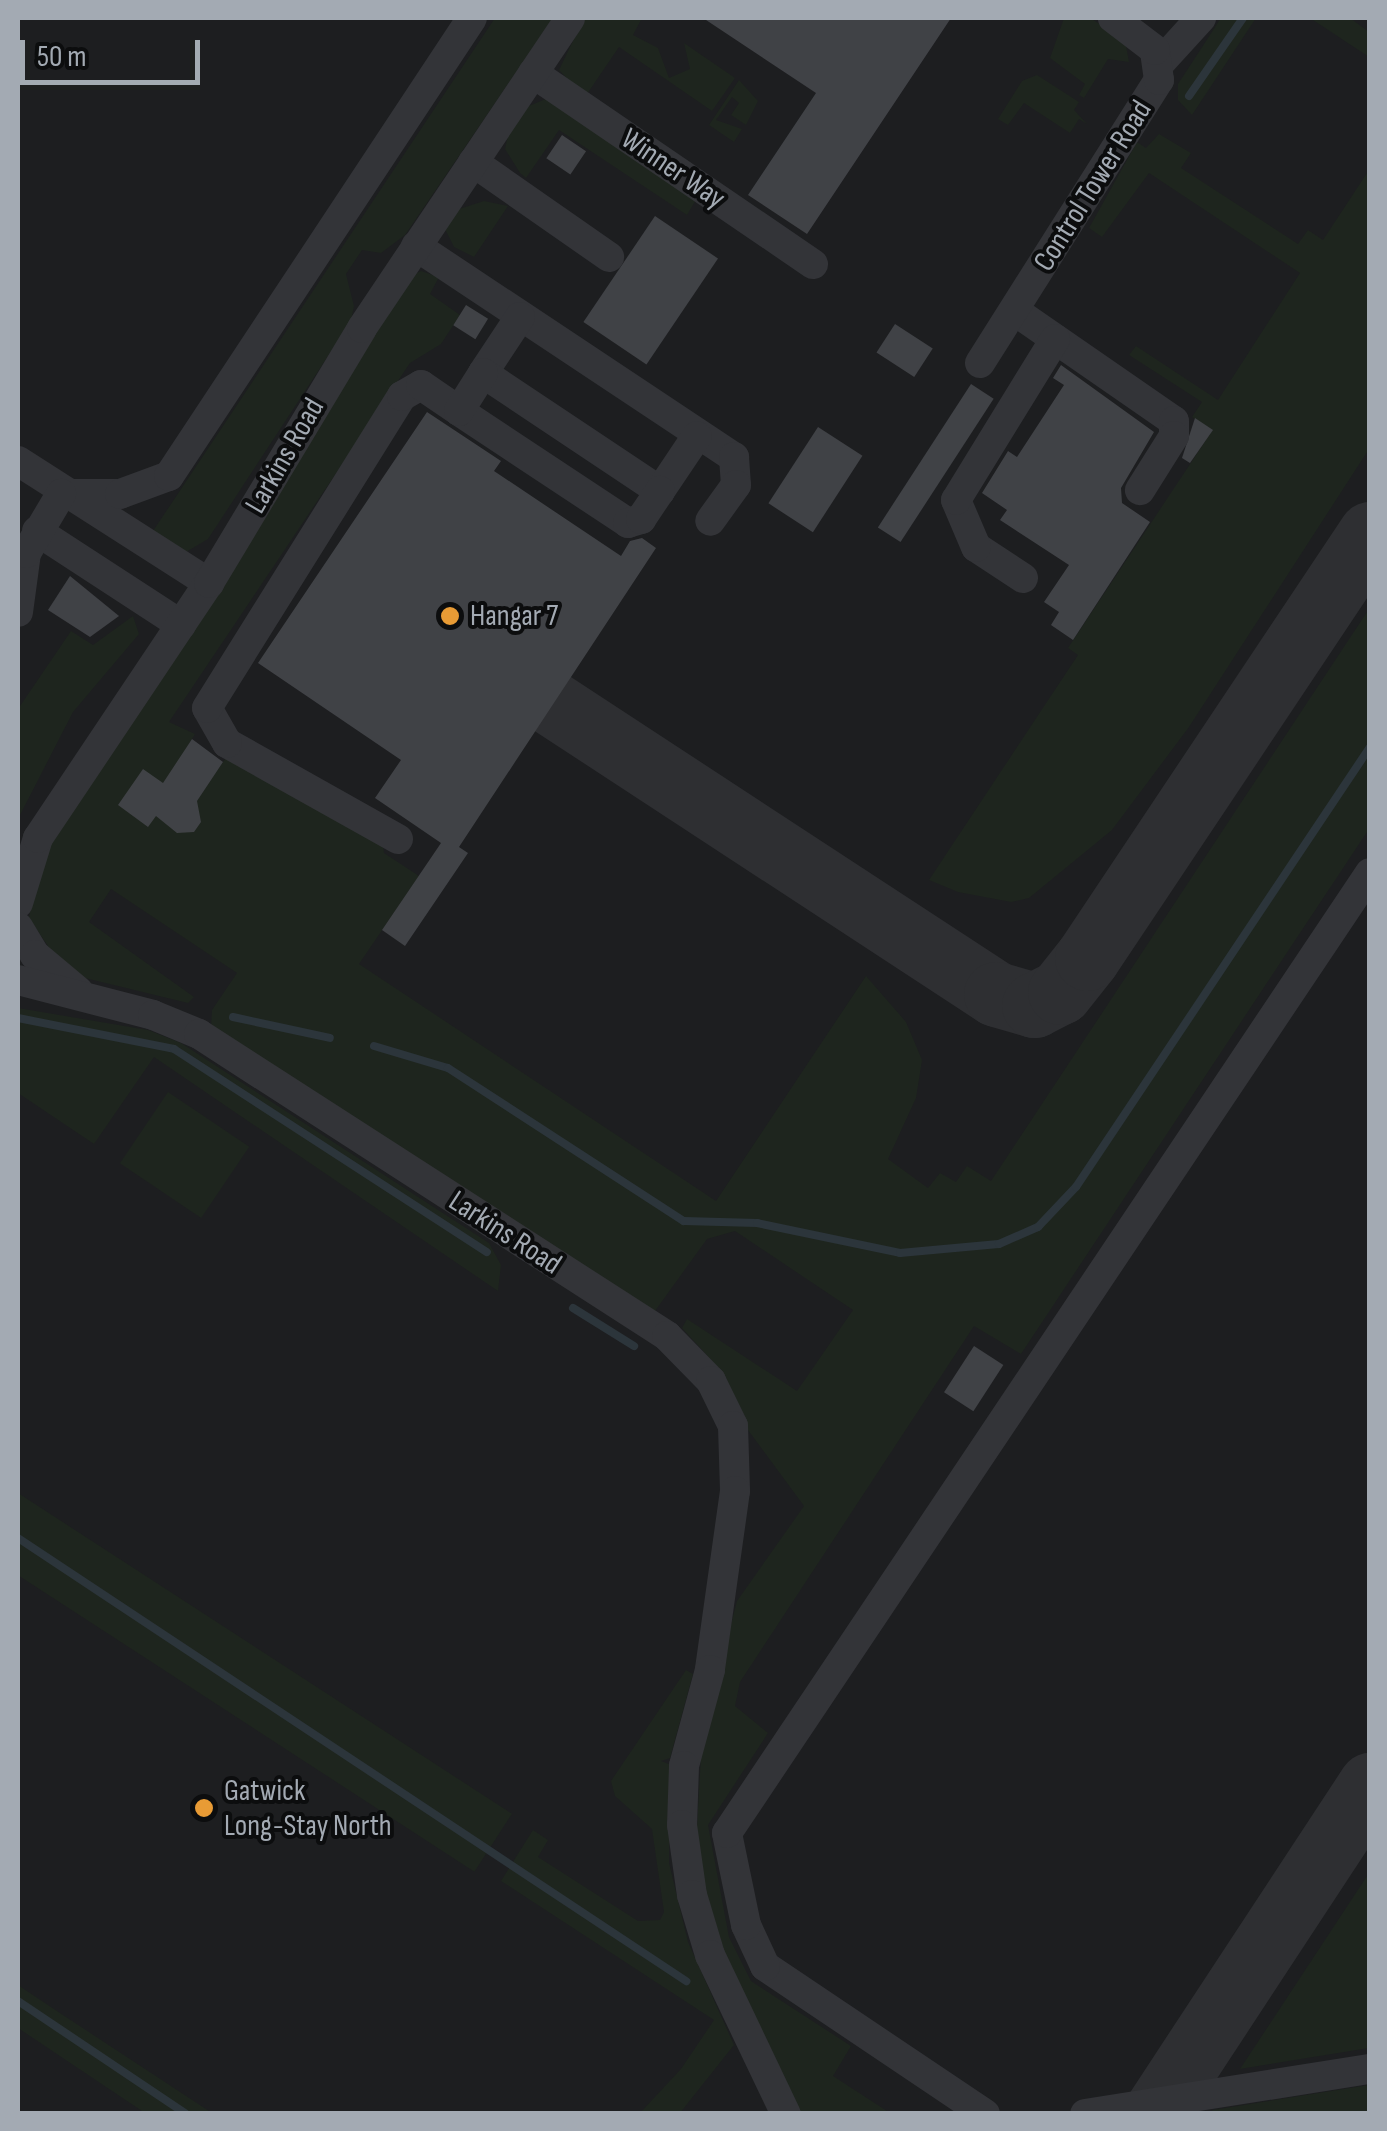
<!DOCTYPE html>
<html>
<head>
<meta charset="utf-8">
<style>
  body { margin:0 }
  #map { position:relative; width:1387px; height:2131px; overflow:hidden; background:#111213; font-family:"Sofia Sans Condensed",sans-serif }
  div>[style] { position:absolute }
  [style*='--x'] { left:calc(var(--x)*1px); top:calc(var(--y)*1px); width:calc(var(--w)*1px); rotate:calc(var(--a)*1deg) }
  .built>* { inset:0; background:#1d1e20; transform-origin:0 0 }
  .green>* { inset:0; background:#1e251e; transform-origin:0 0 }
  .stream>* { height:8px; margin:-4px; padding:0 4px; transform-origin:4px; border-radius:4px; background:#2c353b }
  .taxiway>* { height:65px; margin:-32.5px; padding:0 32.5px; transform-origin:32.5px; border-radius:32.5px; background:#2e2f32 }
  .building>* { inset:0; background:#404246; transform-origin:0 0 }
  .minor>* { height:30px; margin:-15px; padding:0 15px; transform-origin:15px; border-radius:15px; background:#333438 }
  .dots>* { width:28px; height:28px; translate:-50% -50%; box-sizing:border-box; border:5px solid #0c0d0e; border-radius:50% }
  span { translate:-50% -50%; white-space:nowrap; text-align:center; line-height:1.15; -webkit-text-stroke:8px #0c0d0e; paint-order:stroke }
  .street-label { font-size:30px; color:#a3aab3 }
  .poi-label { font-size:30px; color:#a3aab3 }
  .left { translate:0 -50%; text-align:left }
  .frame { position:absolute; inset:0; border:20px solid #a3aab3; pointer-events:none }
  .scale { position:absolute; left:20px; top:40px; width:180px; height:45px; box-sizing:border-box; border:5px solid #a3aab3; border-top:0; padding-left:12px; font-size:30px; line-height:35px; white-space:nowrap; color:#a3aab3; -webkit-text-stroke:8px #0c0d0e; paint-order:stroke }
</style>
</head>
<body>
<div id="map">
  <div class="built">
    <div style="left:18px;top:18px;width:1351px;height:2095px"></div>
  </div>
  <div class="green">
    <div style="clip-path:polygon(495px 18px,553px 18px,405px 235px,381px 253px,362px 250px,346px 274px,354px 306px,351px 321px,208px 539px,186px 552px,149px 537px)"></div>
    <div style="clip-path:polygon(584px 18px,642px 18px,633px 35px,658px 48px,669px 78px,690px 69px,684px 43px,735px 78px,712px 111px,619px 47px,585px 97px,559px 70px)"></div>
    <div style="clip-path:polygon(1064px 18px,1090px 18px,1125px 40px,1129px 62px,1108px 59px,1084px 98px,1079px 95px,1085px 84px,1050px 58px)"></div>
    <div style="clip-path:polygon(1221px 18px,1256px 18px,1192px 115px,1178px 100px,1178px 84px)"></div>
    <div style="clip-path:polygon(1310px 18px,1350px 18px,1369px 32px,1369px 57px)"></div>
    <div style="clip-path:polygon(1037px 75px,1079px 102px,1074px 110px,1087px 124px,1079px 119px,1070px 133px,1024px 103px,1008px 125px,998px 119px,1022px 81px)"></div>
    <div style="clip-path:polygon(739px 80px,758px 101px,746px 125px,731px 115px,739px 103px,732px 97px,716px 120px,742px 129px,734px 142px,709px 125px)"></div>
    <div style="clip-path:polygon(548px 98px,697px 198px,687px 215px,559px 130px,526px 178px,520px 173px,505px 149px,509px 131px,529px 106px)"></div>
    <div style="clip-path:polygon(1159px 134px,1191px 153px,1181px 168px,1298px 244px,1308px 230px,1323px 240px,1369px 170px,1369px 449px,1189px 727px,1112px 830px,1029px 898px,1011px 902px,958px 892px,929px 880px,1078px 655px,1068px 648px,1212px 431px,1192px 417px,1202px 402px,1129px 355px,1136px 346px,1218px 400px,1300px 273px,1149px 173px,1102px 237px,1089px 228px,1137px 142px,1146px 148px)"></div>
    <div style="clip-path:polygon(484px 201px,508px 206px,474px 257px,454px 247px,445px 229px,456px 210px)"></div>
    <div style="clip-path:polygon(421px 271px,439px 277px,430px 294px,460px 315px,441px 344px,410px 363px,169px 722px,195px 734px,183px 754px,213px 776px,228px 755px,383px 844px,384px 853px,419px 876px,359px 964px,716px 1201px,866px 976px,906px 1022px,922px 1060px,916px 1098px,888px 1159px,928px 1188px,940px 1173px,956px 1182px,967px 1166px,991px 1181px,1369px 609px,1369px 829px,1021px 1354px,974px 1326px,740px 1682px,735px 1706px,768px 1733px,708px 1825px,729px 1937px,751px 1981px,851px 2046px,833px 2076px,890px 2113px,797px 2113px,729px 1974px,701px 1893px,696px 1844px,702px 1738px,737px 1601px,804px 1506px,745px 1426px,724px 1374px,682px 1328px,687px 1319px,797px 1391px,853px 1310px,735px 1231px,707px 1239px,655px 1311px,211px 1026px,212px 1010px,237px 973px,111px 889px,89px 922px,194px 997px,188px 1003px,85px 978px,50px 949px,29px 918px,40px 856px,347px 374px,411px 276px)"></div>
    <div style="clip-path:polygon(133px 616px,139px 634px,73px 712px,18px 819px,18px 709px,71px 631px,93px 645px)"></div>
    <div style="clip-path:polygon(18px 1008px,148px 1030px,181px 1043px,489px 1243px,501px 1265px,498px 1291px,154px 1057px,94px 1144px,18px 1093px)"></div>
    <div style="left:168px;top:1092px;width:98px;height:86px;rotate:34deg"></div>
    <div style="left:18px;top:1493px;width:589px;height:69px;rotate:33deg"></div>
    <div style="clip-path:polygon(686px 1670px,693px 1674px,670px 1758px,661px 1761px,669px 1764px,669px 1863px,688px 1942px,734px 2045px,680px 2113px,640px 2113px,681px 2069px,714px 2020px,501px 1881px,533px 1830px,548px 1840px,538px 1857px,638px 1921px,660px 1920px,664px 1912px,652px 1829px,615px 1796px,611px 1781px)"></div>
    <div style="clip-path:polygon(1369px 1873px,1369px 2048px,1240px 2069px)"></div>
    <div style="clip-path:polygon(18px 1985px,66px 2017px,212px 2113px,145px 2113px,18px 2028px)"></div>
    <div style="clip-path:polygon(1369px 2085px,1369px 2113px,1210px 2113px,1213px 2110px)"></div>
  </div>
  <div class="stream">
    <div style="--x:1189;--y:96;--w:95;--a:-55.3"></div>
    <div style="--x:233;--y:1017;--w:99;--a:12.2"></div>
    <div style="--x:18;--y:1018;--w:159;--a:11.2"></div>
    <div style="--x:174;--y:1049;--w:373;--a:33"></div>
    <div style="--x:374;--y:1046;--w:77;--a:16.6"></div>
    <div style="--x:448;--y:1068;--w:281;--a:33"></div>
    <div style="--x:684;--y:1221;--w:73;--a:1.6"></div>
    <div style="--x:757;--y:1223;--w:146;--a:11.8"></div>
    <div style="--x:900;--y:1253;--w:99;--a:-5.2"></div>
    <div style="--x:999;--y:1244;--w:43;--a:-23.6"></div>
    <div style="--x:1038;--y:1227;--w:55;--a:-46.5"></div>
    <div style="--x:1076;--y:1187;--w:529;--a:-56.25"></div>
    <div style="--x:573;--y:1308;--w:72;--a:31.9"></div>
    <div style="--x:18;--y:1538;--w:802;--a:33.55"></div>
    <div style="--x:18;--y:2001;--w:202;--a:33.9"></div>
  </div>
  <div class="taxiway">
    <div style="--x:553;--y:704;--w:529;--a:33.21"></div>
    <div style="--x:996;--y:994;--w:40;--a:16"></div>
    <div style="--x:1034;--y:1005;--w:29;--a:-27"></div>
    <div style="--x:1060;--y:992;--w:43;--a:-51.5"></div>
    <div style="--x:1087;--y:958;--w:510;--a:-56.28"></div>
    <div style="--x:1154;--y:2114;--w:394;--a:-56.7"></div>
  </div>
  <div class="building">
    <div style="clip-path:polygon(703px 18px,951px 18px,807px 234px,748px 195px,816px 93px)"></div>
    <div style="left:562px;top:135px;width:29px;height:28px;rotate:34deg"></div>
    <div style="left:655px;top:216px;width:76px;height:128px;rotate:34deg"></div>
    <div style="left:466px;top:305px;width:26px;height:24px;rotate:32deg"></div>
    <div style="left:895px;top:324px;width:45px;height:34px;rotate:33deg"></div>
    <div style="clip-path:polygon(1061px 365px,1154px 432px,1121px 488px,1122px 503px,1150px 522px,1073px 640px,1051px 625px,1059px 612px,1044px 602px,1069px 565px,1000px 520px,1007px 510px,982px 493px,1008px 451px,1017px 457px,1064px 385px,1053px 378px)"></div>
    <div style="left:971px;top:384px;width:27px;height:171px;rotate:33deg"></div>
    <div style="clip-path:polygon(427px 412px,501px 461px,494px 471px,621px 556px,630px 541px,642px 538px,656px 548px,459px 847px,468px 853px,405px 946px,382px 930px,441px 843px,375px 798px,401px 760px,258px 663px)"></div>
    <div style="clip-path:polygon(1195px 418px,1213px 430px,1190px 463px,1182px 458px)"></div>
    <div style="left:818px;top:427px;width:53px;height:91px;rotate:33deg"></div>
    <div style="clip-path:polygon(70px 576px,119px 616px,90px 637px,48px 610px)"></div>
    <div style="clip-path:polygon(192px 739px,223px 762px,197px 801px,201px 822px,194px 832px,177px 833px,156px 816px,148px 827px,118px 805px,143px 769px,163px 783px)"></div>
    <div style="left:974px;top:1346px;width:35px;height:55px;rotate:33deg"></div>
  </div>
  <div class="minor">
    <div style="--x:1160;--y:63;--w:61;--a:-47.7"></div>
    <div style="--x:533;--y:73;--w:339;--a:34.3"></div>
    <div style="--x:473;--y:162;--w:166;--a:34.9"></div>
    <div style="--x:416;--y:246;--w:382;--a:33.6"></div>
    <div style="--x:734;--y:457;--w:28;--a:86"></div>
    <div style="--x:736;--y:485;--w:44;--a:125.8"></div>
    <div style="--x:1015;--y:311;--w:193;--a:34.7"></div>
    <div style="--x:1174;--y:421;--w:15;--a:90"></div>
    <div style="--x:1174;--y:436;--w:64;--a:122.2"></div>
    <div style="--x:520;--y:317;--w:67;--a:123.5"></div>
    <div style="--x:483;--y:373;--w:213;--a:33.7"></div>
    <div style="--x:660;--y:491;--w:66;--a:-56.1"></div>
    <div style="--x:980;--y:363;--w:335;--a:-57.7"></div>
    <div style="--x:1159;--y:80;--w:30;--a:-98"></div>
    <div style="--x:1155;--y:50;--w:53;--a:-142.7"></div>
    <div style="--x:459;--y:411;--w:203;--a:33.5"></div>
    <div style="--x:628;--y:523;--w:14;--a:-17"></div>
    <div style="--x:641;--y:519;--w:34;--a:-56"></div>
    <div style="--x:18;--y:461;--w:227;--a:32.6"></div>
    <div style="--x:61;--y:494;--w:59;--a:0"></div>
    <div style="--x:120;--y:494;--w:52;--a:-20.2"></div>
    <div style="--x:169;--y:476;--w:549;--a:-56.51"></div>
    <div style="--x:37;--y:531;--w:172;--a:33.1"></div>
    <div style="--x:1023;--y:578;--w:56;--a:-146.6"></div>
    <div style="--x:976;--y:547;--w:51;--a:-113.1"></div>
    <div style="--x:956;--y:500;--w:189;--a:-58.4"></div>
    <div style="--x:18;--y:612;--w:60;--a:-82.3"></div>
    <div style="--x:26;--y:553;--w:69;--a:-59.3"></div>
    <div style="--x:398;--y:839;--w:196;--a:-150.7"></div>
    <div style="--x:227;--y:743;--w:40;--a:-119.7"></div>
    <div style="--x:207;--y:708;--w:368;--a:-58"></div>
    <div style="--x:402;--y:396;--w:22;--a:-30"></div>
    <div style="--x:421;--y:385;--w:46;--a:34.4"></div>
    <div style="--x:459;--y:411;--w:45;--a:-57.7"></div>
    <div style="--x:18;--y:903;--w:68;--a:-72.9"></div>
    <div style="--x:38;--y:838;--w:307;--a:-56.2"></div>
    <div style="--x:209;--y:583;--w:297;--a:-59"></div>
    <div style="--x:362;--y:328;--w:373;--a:-56.1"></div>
    <div style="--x:18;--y:927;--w:33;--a:59"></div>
    <div style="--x:35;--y:955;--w:56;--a:39.9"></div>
    <div style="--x:18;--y:980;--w:139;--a:14.5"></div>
    <div style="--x:153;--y:1015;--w:50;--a:22.4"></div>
    <div style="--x:199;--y:1034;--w:557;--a:32.83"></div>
    <div style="--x:667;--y:1336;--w:63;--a:45.6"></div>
    <div style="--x:711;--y:1381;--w:50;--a:63.9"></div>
    <div style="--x:733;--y:1426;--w:65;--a:88.2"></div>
    <div style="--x:735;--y:1491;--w:181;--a:98"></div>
    <div style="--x:710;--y:1670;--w:99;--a:105.2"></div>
    <div style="--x:684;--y:1766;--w:59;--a:91.9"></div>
    <div style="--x:682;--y:1825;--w:71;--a:81.9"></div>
    <div style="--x:692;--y:1895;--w:63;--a:73.3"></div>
    <div style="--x:710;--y:1955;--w:176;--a:64.5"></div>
    <div style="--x:985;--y:2114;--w:265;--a:-146.1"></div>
    <div style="--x:765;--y:1966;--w:45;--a:-114.9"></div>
    <div style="--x:746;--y:1925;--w:94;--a:-101.7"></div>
    <div style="--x:727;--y:1833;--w:1155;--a:-56.19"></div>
    <div style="--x:1085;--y:2114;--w:289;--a:-9"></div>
  </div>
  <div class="dots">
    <div style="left:450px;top:616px;background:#e89b35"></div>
    <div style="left:204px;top:1808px;background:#e89b35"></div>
  </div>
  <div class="street-label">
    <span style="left:673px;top:169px;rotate:34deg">Winner Way</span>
    <span style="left:1093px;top:186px;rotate:-58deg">Control Tower Road</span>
    <span style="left:285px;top:456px;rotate:-60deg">Larkins Road</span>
    <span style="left:505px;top:1233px;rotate:33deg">Larkins Road</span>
  </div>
  <div class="poi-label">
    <span class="left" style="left:470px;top:616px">Hangar 7</span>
    <span class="left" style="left:224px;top:1808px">Gatwick<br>Long-Stay North</span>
  </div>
  <div class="frame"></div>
  <div class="scale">50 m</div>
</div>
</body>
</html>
